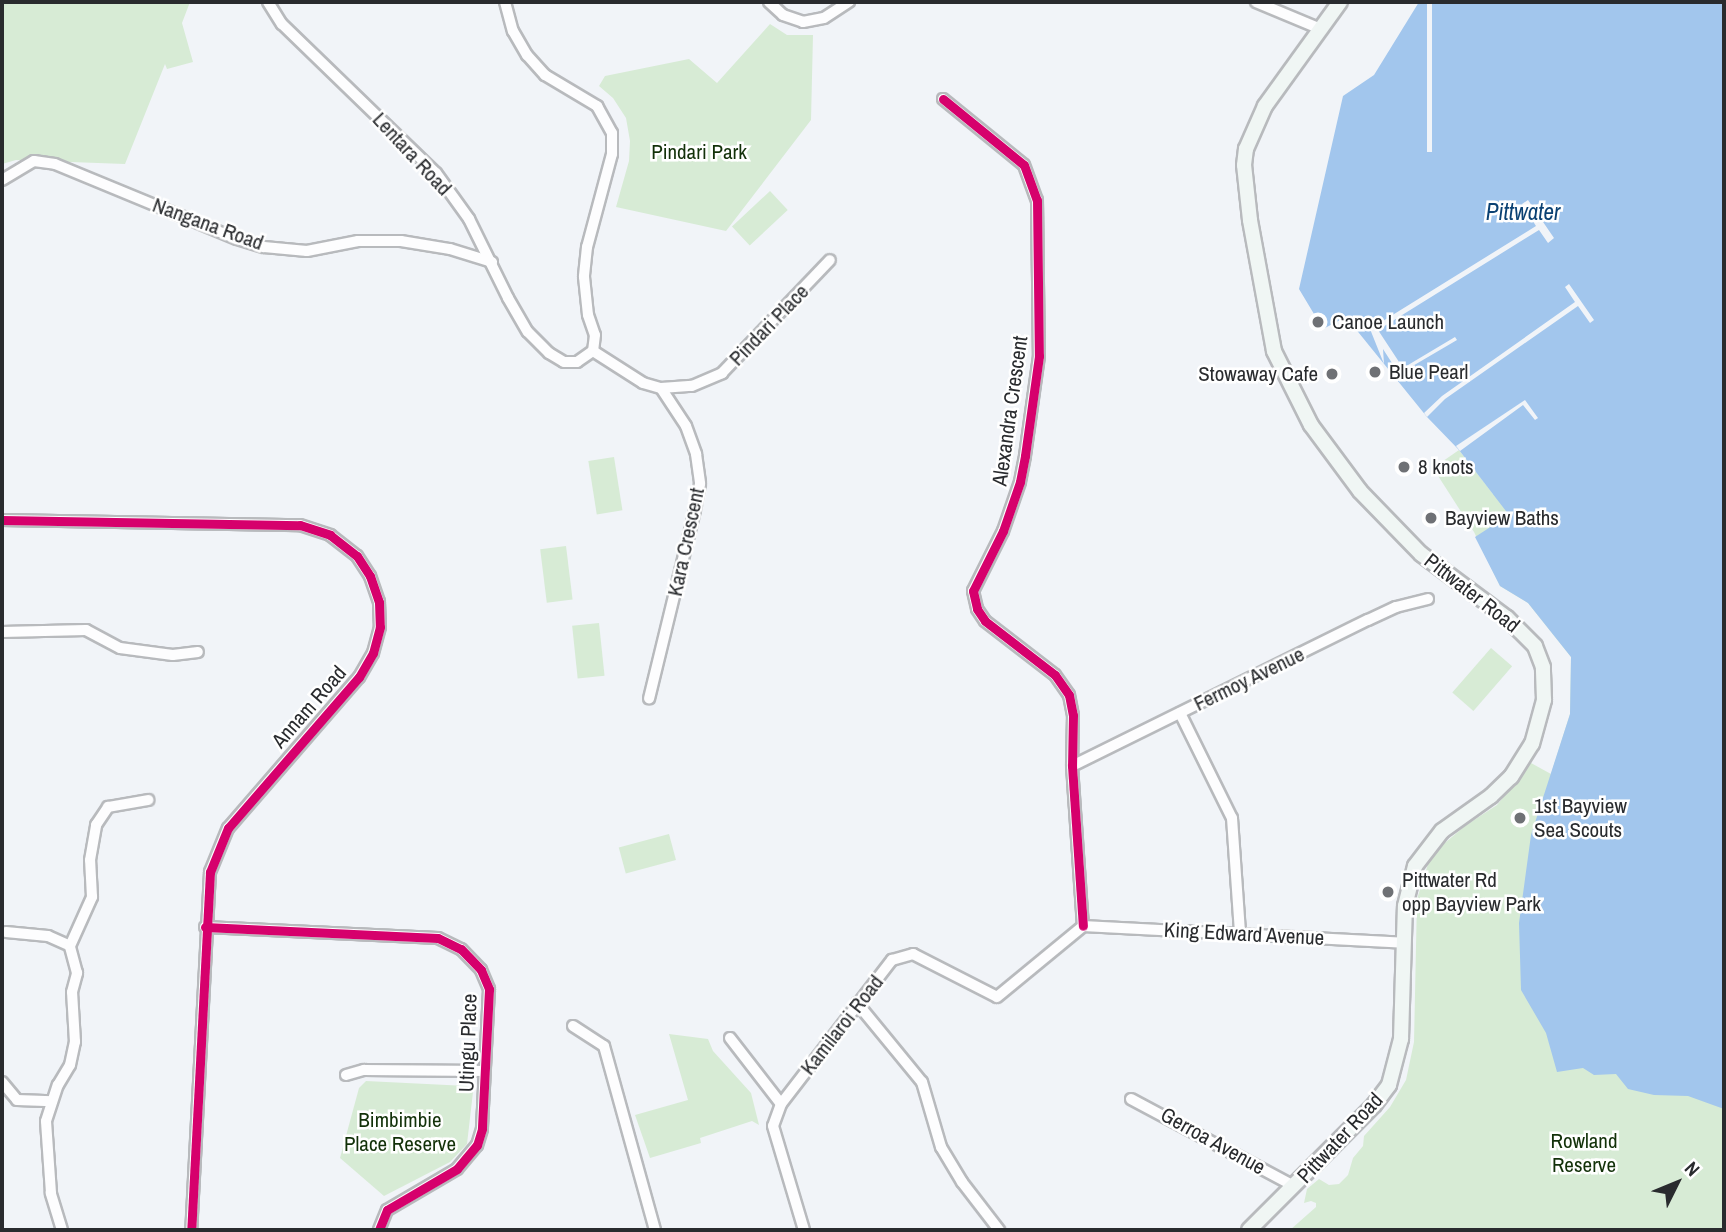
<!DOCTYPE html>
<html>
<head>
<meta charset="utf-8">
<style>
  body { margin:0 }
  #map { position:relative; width:1726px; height:1232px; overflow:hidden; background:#f1f4f8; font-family:"Archivo Narrow",sans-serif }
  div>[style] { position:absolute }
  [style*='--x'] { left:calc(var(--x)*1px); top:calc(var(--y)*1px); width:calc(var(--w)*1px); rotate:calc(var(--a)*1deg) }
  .green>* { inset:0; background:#d7ebd5; transform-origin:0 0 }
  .water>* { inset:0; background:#a2c6ed }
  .pier>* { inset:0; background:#f1f4f8; transform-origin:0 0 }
  .roads { filter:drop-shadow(2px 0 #b8babd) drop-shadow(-2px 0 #b8babd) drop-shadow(0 2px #b8babd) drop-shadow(0 -2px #b8babd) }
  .minor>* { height:10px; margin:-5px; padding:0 5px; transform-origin:5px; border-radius:5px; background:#fdfdfe }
  .secondary>* { height:14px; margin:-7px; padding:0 7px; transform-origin:7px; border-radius:7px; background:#f0f6f4 }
  .cycleway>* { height:9px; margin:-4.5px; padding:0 4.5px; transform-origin:4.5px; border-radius:4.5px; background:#d6006c }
  .dots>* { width:19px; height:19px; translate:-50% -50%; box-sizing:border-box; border:4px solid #fff; border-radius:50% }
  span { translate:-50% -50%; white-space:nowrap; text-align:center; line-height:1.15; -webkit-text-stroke:5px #fff; paint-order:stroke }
  .park-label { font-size:21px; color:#123109 }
  .street-label { font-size:21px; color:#292b2e }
  .poi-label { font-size:21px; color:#292b2e }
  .left { translate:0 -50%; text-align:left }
  .right { translate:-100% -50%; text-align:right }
  .water-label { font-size:23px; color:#0a4173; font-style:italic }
  .frame { position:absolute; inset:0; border:4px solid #292b2e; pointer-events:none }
  .north { position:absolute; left:1642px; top:1148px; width:70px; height:70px; -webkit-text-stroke:5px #fff; paint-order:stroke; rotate:47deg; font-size:19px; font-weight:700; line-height:28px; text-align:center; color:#292b2e }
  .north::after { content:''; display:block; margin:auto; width:24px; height:32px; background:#292b2e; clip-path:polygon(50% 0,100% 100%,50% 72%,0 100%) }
</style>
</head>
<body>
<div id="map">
  <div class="green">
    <div style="clip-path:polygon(2px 2px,190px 2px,182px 23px,193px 62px,167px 69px,165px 64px,125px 164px,16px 160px,2px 164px)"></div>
    <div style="clip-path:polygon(770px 24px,787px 35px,813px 35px,811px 120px,726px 231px,616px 207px,629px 161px,630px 141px,626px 118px,613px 98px,599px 86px,605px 76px,689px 59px,717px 83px)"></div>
    <div style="left:770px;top:191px;width:26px;height:52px;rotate:47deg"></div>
    <div style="clip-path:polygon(1459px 450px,1493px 494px,1508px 490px,1724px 996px,1724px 1230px,1290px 1230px,1316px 1207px,1316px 1203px,1311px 1201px,1304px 1203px,1307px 1189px,1319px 1179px,1329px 1185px,1339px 1184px,1348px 1175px,1353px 1158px,1363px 1146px,1364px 1136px,1390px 1107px,1406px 1080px,1414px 1042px,1417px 899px,1428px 864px,1440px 847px,1465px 826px,1497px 805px,1531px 763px,1551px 774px,1570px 714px,1571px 657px,1528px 603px,1500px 586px,1474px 532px,1433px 468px)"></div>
    <div style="left:614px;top:457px;width:54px;height:26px;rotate:81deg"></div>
    <div style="left:566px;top:546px;width:54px;height:26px;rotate:83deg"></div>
    <div style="left:599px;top:623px;width:53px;height:27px;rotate:84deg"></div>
    <div style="left:1491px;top:648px;width:28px;height:59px;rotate:41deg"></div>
    <div style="left:669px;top:834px;width:27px;height:52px;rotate:75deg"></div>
    <div style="clip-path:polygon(669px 1034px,708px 1039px,713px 1051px,751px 1093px,759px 1125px,752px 1121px,700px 1138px,701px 1143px,650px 1158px,635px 1115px,688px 1100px)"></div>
    <div style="clip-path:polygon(366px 1081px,467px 1086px,473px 1092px,467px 1144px,450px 1162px,384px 1196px,340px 1158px,359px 1088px)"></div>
  </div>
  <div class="water">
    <div style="clip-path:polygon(1419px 2px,1724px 2px,1724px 1109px,1688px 1096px,1654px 1095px,1628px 1089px,1616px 1074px,1594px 1075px,1583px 1068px,1557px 1072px,1546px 1033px,1521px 990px,1519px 923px,1531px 835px,1570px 714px,1571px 657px,1528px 603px,1500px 586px,1475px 537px,1509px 515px,1459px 450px,1427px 417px,1346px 317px,1323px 329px,1299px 289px,1343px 96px,1374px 75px)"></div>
  </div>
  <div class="pier">
    <div style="left:1427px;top:2px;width:5px;height:150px"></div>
    <div style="clip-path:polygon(1528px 200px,1554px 238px,1548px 243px,1539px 230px,1378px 330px,1403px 368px,1455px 337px,1457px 340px,1399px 374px,1383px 349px,1384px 364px,1370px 329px,1536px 226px,1522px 204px)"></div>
    <div style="clip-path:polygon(1569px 284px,1594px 320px,1590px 323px,1578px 306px,1445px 399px,1427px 417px,1424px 413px,1442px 396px,1575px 302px,1565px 287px)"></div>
    <div style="clip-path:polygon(1525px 400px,1538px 418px,1535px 420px,1523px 405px,1460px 451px,1456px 446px)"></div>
  </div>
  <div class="roads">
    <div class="minor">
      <div style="--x:268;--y:2;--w:26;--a:58"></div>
      <div style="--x:282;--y:24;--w:214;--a:44.1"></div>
      <div style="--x:436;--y:173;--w:57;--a:54.3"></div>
      <div style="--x:469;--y:219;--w:88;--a:63.7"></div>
      <div style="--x:508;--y:298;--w:39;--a:60"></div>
      <div style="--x:528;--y:332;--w:30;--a:45"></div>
      <div style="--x:549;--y:353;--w:17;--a:31"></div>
      <div style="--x:564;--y:362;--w:13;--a:0"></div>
      <div style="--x:577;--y:362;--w:19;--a:-35"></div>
      <div style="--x:505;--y:2;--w:30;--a:75"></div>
      <div style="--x:513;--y:31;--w:28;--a:60"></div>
      <div style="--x:527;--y:55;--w:27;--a:48"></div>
      <div style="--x:545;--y:75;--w:61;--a:30.8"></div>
      <div style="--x:597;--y:106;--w:31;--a:61"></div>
      <div style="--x:612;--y:133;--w:21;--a:90"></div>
      <div style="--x:612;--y:154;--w:96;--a:105"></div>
      <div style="--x:587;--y:247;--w:30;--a:96"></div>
      <div style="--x:584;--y:277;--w:38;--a:84"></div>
      <div style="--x:588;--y:315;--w:21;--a:71"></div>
      <div style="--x:595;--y:335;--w:16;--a:97"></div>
      <div style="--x:769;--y:2;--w:19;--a:43"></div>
      <div style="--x:783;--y:15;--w:21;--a:19"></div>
      <div style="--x:803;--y:22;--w:21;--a:-11"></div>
      <div style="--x:824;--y:18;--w:30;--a:-33"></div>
      <div style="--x:1256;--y:2;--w:70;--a:22.6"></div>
      <div style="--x:943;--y:99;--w:104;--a:39.2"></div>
      <div style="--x:1024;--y:165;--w:37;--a:70"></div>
      <div style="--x:1037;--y:200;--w:156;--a:89.3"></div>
      <div style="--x:1039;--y:356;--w:101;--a:98"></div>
      <div style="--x:1025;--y:456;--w:26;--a:101"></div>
      <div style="--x:1020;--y:482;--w:52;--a:109.1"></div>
      <div style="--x:1003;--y:531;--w:67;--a:116.6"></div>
      <div style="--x:973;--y:591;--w:18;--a:77"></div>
      <div style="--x:977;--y:609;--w:14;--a:56"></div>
      <div style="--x:985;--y:621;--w:88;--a:37.6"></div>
      <div style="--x:1055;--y:675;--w:24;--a:55"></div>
      <div style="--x:1069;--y:695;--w:20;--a:79"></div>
      <div style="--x:1073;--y:715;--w:51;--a:91.1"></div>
      <div style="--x:1072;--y:766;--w:160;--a:86.1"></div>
      <div style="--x:2;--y:180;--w:37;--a:-31"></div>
      <div style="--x:34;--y:161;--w:21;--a:8"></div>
      <div style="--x:55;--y:164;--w:197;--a:22.4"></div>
      <div style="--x:237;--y:239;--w:28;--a:17"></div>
      <div style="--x:264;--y:247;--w:43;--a:5.3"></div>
      <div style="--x:307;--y:251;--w:52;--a:-11.1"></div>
      <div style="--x:358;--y:241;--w:43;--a:0"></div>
      <div style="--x:401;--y:241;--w:50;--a:9.3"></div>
      <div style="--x:450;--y:249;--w:44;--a:17.2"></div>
      <div style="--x:593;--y:351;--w:59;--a:32.6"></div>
      <div style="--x:643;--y:383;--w:19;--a:16"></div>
      <div style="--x:661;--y:388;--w:45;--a:56.7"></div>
      <div style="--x:686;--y:426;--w:30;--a:70"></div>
      <div style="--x:696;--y:454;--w:30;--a:82"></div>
      <div style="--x:700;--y:484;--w:26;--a:101"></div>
      <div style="--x:695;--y:510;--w:194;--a:103.7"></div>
      <div style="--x:661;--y:388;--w:31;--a:-4"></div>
      <div style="--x:692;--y:386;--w:33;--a:-23"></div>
      <div style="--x:722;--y:373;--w:156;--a:-46.3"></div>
      <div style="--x:2;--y:520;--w:298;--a:1"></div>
      <div style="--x:300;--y:525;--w:32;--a:18"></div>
      <div style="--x:330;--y:535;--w:34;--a:38"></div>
      <div style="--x:357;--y:556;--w:24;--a:57"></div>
      <div style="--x:370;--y:576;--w:28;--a:71"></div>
      <div style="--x:379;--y:602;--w:25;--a:88"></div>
      <div style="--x:380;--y:627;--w:27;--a:105"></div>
      <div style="--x:373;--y:653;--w:28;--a:120"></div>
      <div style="--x:359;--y:677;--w:200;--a:130.9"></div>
      <div style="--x:228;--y:828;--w:48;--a:112.2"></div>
      <div style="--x:210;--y:872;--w:359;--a:93"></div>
      <div style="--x:2;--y:632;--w:84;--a:-1.4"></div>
      <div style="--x:86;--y:630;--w:38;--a:28"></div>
      <div style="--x:120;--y:648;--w:53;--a:7.5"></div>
      <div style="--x:173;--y:655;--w:25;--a:-7"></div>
      <div style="--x:1180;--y:713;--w:117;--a:63.7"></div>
      <div style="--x:1232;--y:818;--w:115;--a:86"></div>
      <div style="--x:1072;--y:766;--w:330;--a:-26.3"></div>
      <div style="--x:1368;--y:620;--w:31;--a:-25"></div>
      <div style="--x:1396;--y:607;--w:33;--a:-14"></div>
      <div style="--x:1083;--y:926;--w:321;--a:3"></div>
      <div style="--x:205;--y:927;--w:233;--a:2.7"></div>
      <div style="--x:438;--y:938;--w:25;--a:26"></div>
      <div style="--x:461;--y:949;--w:29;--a:46"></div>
      <div style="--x:481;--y:970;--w:21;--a:67"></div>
      <div style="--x:489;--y:989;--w:140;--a:92.9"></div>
      <div style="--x:482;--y:1129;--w:17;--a:107"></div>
      <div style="--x:477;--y:1145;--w:31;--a:130"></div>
      <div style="--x:457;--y:1169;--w:81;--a:149.6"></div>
      <div style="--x:387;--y:1210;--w:22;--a:112"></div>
      <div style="--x:6;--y:932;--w:42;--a:5.4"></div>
      <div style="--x:48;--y:936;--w:24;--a:24"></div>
      <div style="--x:857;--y:1003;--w:102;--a:50.6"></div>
      <div style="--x:922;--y:1082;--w:68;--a:73.7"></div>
      <div style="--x:941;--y:1147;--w:41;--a:59"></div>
      <div style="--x:962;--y:1182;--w:61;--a:52.4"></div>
      <div style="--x:573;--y:1026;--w:37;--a:33"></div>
      <div style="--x:604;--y:1046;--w:191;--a:74.5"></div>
      <div style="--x:730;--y:1038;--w:83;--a:52.3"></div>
      <div style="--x:781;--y:1104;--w:23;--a:110"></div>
      <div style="--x:773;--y:1126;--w:109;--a:73.4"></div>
      <div style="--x:346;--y:1075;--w:19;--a:-16"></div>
      <div style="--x:364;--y:1070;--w:121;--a:0.5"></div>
      <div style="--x:2;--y:1082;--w:23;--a:50"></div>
      <div style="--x:17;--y:1100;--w:35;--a:2"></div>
      <div style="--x:1131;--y:1099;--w:185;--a:28.1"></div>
      <div style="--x:781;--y:1104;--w:182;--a:-52.4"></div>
      <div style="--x:892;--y:960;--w:22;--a:-16"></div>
      <div style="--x:913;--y:954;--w:94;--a:27.1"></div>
      <div style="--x:997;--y:997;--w:112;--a:-39.5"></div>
      <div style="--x:62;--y:1230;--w:39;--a:-107"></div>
      <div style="--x:51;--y:1193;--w:72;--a:-94"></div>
      <div style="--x:46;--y:1121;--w:38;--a:-72"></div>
      <div style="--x:58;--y:1085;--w:23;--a:-59"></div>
      <div style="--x:70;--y:1065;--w:24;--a:-78"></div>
      <div style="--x:75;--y:1042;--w:50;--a:-93.4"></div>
      <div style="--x:72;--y:992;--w:20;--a:-75"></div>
      <div style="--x:77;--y:973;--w:28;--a:-105"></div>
      <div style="--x:70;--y:946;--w:54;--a:-65.8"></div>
      <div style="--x:92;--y:897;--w:37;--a:-93"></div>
      <div style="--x:90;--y:860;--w:36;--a:-80"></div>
      <div style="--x:96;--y:825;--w:22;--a:-56"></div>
      <div style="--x:108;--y:807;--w:41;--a:-9.9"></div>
    </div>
    <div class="secondary">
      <div style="--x:1249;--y:1230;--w:177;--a:-45"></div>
      <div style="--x:1374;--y:1105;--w:25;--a:-53"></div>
      <div style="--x:1389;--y:1085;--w:48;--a:-75.4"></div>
      <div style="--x:1401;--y:1039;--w:133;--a:-88.3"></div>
      <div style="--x:1405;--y:906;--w:41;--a:-76"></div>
      <div style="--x:1415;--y:866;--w:44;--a:-52.4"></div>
      <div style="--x:1442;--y:831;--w:60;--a:-35.5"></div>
      <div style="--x:1491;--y:796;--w:28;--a:-44"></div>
      <div style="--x:1511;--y:777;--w:39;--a:-58"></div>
      <div style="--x:1532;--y:744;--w:46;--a:-74.7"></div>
      <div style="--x:1544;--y:700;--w:33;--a:-92"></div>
      <div style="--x:1543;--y:667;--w:22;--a:-111"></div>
      <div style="--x:1535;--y:646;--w:40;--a:-135"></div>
      <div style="--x:1507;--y:618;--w:107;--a:-143.3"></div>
      <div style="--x:1421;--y:554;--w:88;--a:-134.1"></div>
      <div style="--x:1360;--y:491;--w:82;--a:-126.6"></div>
      <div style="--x:1311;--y:425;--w:83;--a:-116.6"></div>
      <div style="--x:1274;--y:351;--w:133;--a:-100.4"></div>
      <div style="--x:1250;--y:220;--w:55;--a:-96.2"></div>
      <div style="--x:1244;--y:165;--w:16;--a:-83"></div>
      <div style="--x:1246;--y:149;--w:47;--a:-66.2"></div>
      <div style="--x:1265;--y:106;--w:128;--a:-54.2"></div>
    </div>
  </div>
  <div class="cycleway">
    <div style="--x:943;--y:99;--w:104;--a:39.2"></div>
    <div style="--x:1024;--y:165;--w:37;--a:70"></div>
    <div style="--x:1037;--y:200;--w:156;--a:89.3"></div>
    <div style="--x:1039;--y:356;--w:101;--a:98"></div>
    <div style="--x:1025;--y:456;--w:26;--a:101"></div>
    <div style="--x:1020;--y:482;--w:52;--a:109.1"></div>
    <div style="--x:1003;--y:531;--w:67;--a:116.6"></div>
    <div style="--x:973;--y:591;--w:18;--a:77"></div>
    <div style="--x:977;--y:609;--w:14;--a:56"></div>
    <div style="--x:985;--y:621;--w:88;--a:37.6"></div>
    <div style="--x:1055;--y:675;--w:24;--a:55"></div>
    <div style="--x:1069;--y:695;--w:20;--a:79"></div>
    <div style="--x:1073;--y:715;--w:51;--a:91.1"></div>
    <div style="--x:1072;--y:766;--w:160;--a:86.1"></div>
    <div style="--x:2;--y:520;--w:298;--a:1"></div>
    <div style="--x:300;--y:525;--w:32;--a:18"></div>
    <div style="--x:330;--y:535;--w:34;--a:38"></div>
    <div style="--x:357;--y:556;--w:24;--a:57"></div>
    <div style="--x:370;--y:576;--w:28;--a:71"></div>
    <div style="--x:379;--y:602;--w:25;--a:88"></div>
    <div style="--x:380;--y:627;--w:27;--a:105"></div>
    <div style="--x:373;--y:653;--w:28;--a:120"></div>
    <div style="--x:359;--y:677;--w:200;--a:130.9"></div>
    <div style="--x:228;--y:828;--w:48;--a:112.2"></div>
    <div style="--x:210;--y:872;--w:359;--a:93"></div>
    <div style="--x:205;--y:927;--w:233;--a:2.7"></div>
    <div style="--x:438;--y:938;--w:25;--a:26"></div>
    <div style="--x:461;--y:949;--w:29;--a:46"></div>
    <div style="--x:481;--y:970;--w:21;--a:67"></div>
    <div style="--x:489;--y:989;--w:140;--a:92.9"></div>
    <div style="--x:482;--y:1129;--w:17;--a:107"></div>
    <div style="--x:477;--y:1145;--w:31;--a:130"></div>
    <div style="--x:457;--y:1169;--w:81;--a:149.6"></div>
    <div style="--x:387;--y:1210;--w:22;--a:112"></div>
  </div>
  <div class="dots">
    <div style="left:1318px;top:322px;background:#6f7175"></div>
    <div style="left:1375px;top:372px;background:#6f7175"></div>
    <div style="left:1332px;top:374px;background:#6f7175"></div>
    <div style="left:1404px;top:467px;background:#6f7175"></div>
    <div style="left:1431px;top:518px;background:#6f7175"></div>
    <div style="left:1520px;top:818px;background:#6f7175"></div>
    <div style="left:1388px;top:892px;background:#6f7175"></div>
  </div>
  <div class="park-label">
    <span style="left:699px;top:152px">Pindari Park</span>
    <span style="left:400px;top:1132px">Bimbimbie<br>Place Reserve</span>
    <span style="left:1584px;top:1153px">Rowland<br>Reserve</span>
  </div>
  <div class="street-label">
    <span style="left:412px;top:154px;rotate:47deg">Lentara Road</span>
    <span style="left:208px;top:224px;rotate:20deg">Nangana Road</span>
    <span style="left:769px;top:325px;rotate:-46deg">Pindari Place</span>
    <span style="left:1010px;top:411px;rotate:-82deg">Alexandra Crescent</span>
    <span style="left:686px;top:542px;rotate:-78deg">Kara Crescent</span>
    <span style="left:1472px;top:593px;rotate:38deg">Pittwater Road</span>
    <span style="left:1249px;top:679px;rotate:-26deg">Fermoy Avenue</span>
    <span style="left:309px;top:707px;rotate:-49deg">Annam Road</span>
    <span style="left:1244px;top:934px;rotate:3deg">King Edward Avenue</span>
    <span style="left:842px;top:1025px;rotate:-52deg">Kamilaroi Road</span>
    <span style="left:468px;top:1043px;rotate:-88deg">Utingu Place</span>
    <span style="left:1340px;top:1138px;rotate:-47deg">Pittwater Road</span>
    <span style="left:1213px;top:1141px;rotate:29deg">Gerroa Avenue</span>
  </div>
  <div class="poi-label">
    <span class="left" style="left:1332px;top:322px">Canoe Launch</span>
    <span class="left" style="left:1389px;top:372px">Blue Pearl</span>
    <span class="right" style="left:1318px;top:374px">Stowaway Cafe</span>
    <span class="left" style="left:1418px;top:467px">8 knots</span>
    <span class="left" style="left:1445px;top:518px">Bayview Baths</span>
    <span class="left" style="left:1534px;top:818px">1st Bayview<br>Sea Scouts</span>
    <span class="left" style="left:1402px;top:892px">Pittwater Rd<br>opp Bayview Park</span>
  </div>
  <div class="water-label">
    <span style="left:1523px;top:212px">Pittwater</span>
  </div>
  <div class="frame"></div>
  <div class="north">N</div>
</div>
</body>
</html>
